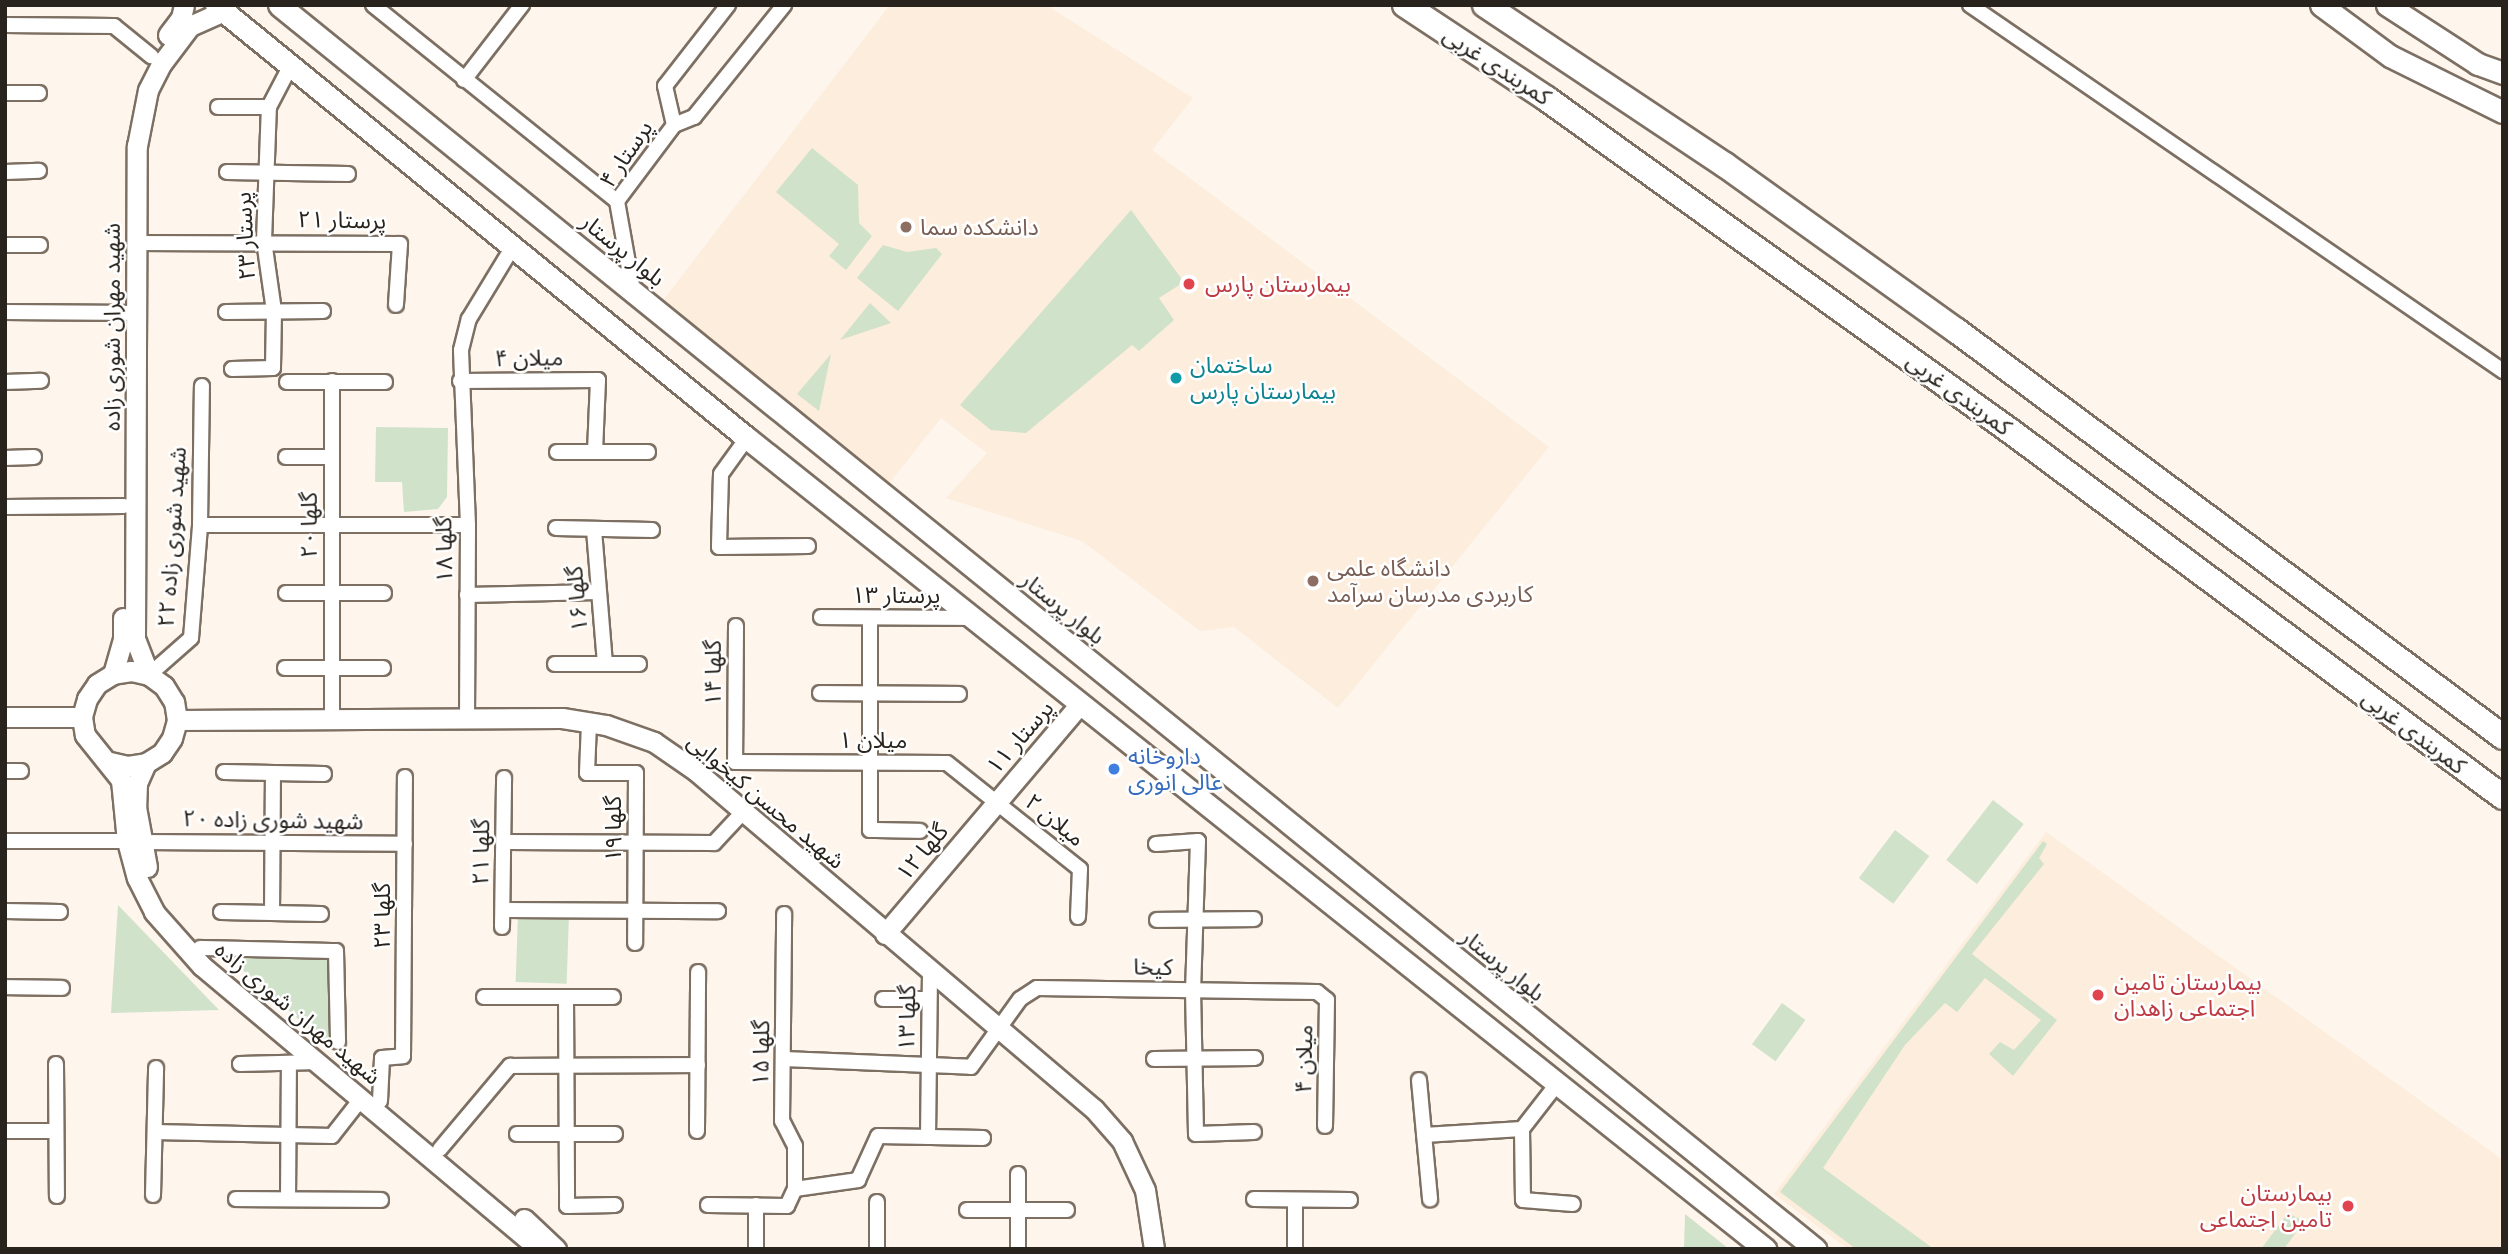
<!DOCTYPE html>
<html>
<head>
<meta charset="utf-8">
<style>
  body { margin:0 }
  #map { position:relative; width:2508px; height:1254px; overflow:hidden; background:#fef5ec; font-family:Cabin,"Noto Sans Arabic",sans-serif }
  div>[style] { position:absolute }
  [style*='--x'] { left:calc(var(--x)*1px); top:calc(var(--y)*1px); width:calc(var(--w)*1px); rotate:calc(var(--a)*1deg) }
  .built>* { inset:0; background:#fdeddc }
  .green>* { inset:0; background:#d1e2ca; transform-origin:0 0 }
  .roads { filter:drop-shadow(2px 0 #7d7063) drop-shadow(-2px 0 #7d7063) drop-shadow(0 2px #7d7063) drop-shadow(0 -2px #7d7063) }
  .minor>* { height:14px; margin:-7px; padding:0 7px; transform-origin:7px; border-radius:7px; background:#fff }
  .tertiary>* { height:19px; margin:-9.5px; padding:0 9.5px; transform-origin:9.5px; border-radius:9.5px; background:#fff }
  .secondary>* { height:21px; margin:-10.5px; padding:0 10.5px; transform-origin:10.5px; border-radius:10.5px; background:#fff }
  .trunk>* { height:24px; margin:-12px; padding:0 12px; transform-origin:12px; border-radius:12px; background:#fff }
  .dots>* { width:19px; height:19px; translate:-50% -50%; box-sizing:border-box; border:4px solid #fff; border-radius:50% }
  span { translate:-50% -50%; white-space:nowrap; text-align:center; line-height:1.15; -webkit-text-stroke:5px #fff; paint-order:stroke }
  .street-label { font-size:23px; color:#28231d }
  .education-label { font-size:23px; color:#785e54 }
  .left { translate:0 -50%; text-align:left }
  .health-label { font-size:23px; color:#be3a42 }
  .right { translate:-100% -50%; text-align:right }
  .culture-label { font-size:23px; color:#0d838f }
  .shop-label { font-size:23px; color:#366cbe }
  .frame { position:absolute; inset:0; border:7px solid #28231d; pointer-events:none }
</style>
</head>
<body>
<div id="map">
  <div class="built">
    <div style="clip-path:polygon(890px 5px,1046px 5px,1193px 98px,1152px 150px,1549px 447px,1338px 708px,1234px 627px,1200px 631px,1082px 541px,946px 498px,987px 453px,941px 418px,887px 486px,661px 303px)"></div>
    <div style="clip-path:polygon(2046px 832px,2503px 1160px,2503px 1249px,1848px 1249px,1774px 1194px)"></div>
  </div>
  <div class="green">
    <div style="clip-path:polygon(812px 148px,858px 185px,859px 223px,872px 236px,846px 270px,829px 256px,839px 244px,776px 192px)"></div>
    <div style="clip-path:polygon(1131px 210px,1184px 282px,1159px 298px,1174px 320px,1139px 351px,1132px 345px,1026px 433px,991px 430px,960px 405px)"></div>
    <div style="clip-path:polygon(883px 245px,907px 252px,936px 248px,942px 254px,898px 311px,857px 278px)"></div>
    <div style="clip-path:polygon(870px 303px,891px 323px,840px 340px)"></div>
    <div style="clip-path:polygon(831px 354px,819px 411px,797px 394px)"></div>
    <div style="clip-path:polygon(376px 427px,448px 428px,447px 497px,438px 509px,404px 512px,402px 482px,375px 482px)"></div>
    <div style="left:1993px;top:800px;width:39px;height:76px;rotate:38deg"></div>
    <div style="left:1895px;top:830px;width:43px;height:60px;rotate:37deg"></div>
    <div style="clip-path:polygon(2043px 841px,2047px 844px,2039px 858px,2044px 864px,1972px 954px,2057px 1020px,2013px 1076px,1989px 1054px,2000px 1042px,2014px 1050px,2041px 1020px,1985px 978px,1957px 1012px,1945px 1003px,1905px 1045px,1823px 1168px,1934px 1249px,1856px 1249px,1780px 1192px)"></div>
    <div style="clip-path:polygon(118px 905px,219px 1010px,111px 1013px)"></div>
    <div style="left:518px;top:914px;width:51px;height:68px;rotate:2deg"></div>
    <div style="clip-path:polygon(227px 956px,331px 959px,331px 1048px)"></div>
    <div style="left:1782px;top:1003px;width:29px;height:51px;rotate:36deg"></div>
    <div style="clip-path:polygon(2288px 1213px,2304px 1221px,2284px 1249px,2261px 1249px)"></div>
    <div style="clip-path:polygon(1685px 1214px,1729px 1249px,1684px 1249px)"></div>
  </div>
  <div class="roads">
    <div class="minor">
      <div style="--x:373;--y:5;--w:313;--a:38.8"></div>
      <div style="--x:1970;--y:5;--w:647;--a:34.48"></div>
      <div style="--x:5;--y:25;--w:109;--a:0.5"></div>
      <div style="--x:114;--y:26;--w:48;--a:39"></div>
      <div style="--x:464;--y:80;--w:95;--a:-52.3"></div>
      <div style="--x:5;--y:93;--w:34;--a:0"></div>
      <div style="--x:218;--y:107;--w:51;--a:0"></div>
      <div style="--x:674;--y:125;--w:22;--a:-22"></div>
      <div style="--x:694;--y:117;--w:144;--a:-51.2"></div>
      <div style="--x:674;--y:125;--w:40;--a:-103"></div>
      <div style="--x:665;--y:86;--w:103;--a:-52.1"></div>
      <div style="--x:5;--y:172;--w:34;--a:-2"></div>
      <div style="--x:227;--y:172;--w:121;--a:0.9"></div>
      <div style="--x:136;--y:243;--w:264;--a:0.2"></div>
      <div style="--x:400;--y:244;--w:61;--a:93.8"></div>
      <div style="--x:5;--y:245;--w:35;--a:0"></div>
      <div style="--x:633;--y:291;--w:91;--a:-100.1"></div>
      <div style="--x:617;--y:201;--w:95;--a:-53.1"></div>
      <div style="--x:5;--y:312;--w:131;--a:0.4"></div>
      <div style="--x:226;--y:312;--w:97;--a:-0.6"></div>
      <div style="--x:232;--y:369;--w:41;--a:-1.4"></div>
      <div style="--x:273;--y:368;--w:57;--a:-89"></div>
      <div style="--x:274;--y:311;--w:71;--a:-98.1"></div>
      <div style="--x:264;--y:241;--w:134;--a:-87.9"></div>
      <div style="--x:269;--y:107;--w:47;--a:-62.4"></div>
      <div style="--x:460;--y:381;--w:138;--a:-0.4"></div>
      <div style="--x:598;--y:380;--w:72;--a:92.4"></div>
      <div style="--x:5;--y:382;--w:36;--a:-2"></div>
      <div style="--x:287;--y:382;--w:98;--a:0"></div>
      <div style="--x:747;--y:438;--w:44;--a:125.8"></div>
      <div style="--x:721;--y:474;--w:73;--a:91.6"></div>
      <div style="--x:719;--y:547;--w:89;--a:-0.6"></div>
      <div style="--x:557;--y:452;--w:91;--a:0"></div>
      <div style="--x:286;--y:457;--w:46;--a:0"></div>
      <div style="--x:5;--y:458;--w:29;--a:-2"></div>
      <div style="--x:5;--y:507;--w:119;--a:-0.5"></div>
      <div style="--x:200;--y:525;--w:268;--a:0"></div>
      <div style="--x:556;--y:528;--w:96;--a:1.2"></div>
      <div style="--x:594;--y:530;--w:134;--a:85.3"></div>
      <div style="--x:286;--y:593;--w:98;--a:0"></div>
      <div style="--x:467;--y:595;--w:131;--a:-1.3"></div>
      <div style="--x:821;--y:617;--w:151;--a:0.4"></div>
      <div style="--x:870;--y:618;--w:212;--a:90"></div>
      <div style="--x:870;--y:830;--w:50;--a:1.1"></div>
      <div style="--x:736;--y:626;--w:136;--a:90.4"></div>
      <div style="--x:735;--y:762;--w:212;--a:0.3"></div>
      <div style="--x:947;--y:763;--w:170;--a:38.6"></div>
      <div style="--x:1080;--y:869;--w:48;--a:92.4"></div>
      <div style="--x:555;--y:664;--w:84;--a:0"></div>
      <div style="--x:285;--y:668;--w:98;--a:0"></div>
      <div style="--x:149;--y:675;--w:56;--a:-41.4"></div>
      <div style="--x:191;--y:638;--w:113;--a:-85.4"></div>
      <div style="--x:200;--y:525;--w:139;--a:-89.2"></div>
      <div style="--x:820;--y:693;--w:139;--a:0.4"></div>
      <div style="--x:332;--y:719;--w:338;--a:-90"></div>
      <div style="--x:467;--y:719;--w:194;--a:-89.7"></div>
      <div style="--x:468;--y:525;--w:175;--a:-92.3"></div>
      <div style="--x:461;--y:350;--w:32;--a:-76"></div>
      <div style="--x:469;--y:319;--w:83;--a:-58.8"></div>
      <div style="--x:589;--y:723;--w:50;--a:92.3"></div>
      <div style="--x:587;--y:773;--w:49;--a:0"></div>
      <div style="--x:636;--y:773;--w:170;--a:90.3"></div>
      <div style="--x:5;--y:771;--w:16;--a:0"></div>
      <div style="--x:224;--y:772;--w:100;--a:1.1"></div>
      <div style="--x:5;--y:841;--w:122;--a:0"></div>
      <div style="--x:141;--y:842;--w:264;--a:0.4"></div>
      <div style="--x:504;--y:842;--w:210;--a:0.3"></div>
      <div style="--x:714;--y:843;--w:42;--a:-46.9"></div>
      <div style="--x:1156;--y:844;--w:42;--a:-4.1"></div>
      <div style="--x:1198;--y:841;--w:149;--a:91.9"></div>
      <div style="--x:1193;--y:990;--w:144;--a:88.8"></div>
      <div style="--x:1196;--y:1134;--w:58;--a:-2"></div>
      <div style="--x:503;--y:910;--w:215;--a:0.3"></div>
      <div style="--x:5;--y:911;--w:55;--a:1"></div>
      <div style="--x:221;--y:912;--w:100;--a:1.1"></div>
      <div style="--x:272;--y:913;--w:140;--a:-89.6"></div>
      <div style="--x:1157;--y:920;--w:97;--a:-0.6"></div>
      <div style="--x:502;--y:927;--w:149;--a:-89.2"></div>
      <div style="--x:200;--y:948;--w:136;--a:1.3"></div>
      <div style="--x:336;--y:951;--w:91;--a:88.7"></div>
      <div style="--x:5;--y:987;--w:57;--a:1"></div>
      <div style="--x:484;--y:997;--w:129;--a:0"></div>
      <div style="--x:566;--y:997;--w:209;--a:89.7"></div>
      <div style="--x:567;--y:1206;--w:48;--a:-1.2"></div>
      <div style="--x:883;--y:999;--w:46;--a:0"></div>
      <div style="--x:784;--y:1059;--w:187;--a:2.4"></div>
      <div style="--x:971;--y:1067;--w:84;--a:-54.2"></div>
      <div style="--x:1020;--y:999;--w:20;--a:-33"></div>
      <div style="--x:1037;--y:988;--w:280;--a:0.8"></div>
      <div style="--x:1317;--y:992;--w:13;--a:39"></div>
      <div style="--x:1327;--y:1000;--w:126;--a:90.9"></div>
      <div style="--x:1154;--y:1059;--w:101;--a:-0.6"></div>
      <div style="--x:56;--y:1064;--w:132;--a:89.6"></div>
      <div style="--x:240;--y:1064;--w:78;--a:-1.5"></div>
      <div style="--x:1419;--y:1080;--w:120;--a:84.7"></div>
      <div style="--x:380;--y:1101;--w:43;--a:-87.3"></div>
      <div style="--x:382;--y:1058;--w:21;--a:-5"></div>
      <div style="--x:403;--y:1056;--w:279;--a:-89.6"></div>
      <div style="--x:1522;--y:1129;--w:57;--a:-52.1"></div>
      <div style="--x:5;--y:1131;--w:51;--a:0"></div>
      <div style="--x:697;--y:1131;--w:159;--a:-89.6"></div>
      <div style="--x:155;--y:1132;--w:177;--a:1.3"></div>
      <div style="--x:332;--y:1136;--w:47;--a:-51.9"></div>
      <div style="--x:517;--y:1134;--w:98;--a:0"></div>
      <div style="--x:1424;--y:1135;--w:98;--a:-3.5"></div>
      <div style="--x:1522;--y:1129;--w:71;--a:89.2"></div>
      <div style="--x:1523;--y:1200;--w:50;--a:4.6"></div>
      <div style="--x:928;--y:1137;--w:168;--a:-89.3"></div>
      <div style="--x:440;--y:1149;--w:109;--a:-49.9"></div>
      <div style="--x:510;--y:1066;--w:188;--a:-0.3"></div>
      <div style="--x:795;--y:1189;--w:64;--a:-8.1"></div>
      <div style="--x:858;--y:1180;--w:48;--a:-65.6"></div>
      <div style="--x:878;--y:1136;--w:105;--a:1.1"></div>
      <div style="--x:153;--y:1195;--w:127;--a:-88.6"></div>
      <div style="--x:236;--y:1199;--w:145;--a:0.4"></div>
      <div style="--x:288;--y:1199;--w:136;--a:-89.6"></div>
      <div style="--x:1254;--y:1199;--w:96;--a:0.6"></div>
      <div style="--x:877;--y:1202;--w:47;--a:90"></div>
      <div style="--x:708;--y:1205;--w:79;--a:0.7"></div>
      <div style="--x:787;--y:1206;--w:19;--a:-65"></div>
      <div style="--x:795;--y:1189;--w:43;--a:-90"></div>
      <div style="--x:795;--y:1146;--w:28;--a:-117"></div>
      <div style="--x:782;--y:1121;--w:207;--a:-89.4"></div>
      <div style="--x:967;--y:1210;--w:100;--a:0"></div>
      <div style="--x:756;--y:1249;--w:44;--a:-90"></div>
      <div style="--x:1018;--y:1249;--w:75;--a:-90"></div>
      <div style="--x:1295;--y:1249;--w:49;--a:-90"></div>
    </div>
    <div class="tertiary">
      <div style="--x:168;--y:35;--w:21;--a:-53"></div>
      <div style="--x:181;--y:18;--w:13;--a:-77"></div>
      <div style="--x:113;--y:674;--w:35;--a:-74"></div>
      <div style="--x:123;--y:640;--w:22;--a:-90"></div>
      <div style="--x:149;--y:675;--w:40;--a:-111"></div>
      <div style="--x:135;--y:638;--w:492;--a:-89.8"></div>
      <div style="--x:137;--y:146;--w:57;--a:-78.9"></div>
      <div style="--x:148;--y:90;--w:30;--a:-63"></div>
      <div style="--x:162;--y:63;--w:46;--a:-52.9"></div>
      <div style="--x:190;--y:26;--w:37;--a:-24"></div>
      <div style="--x:5;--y:717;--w:77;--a:0"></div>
      <div style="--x:177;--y:720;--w:385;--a:-0.3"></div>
      <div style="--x:562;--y:718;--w:45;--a:9"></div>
      <div style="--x:606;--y:725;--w:51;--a:19.5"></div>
      <div style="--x:654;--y:742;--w:51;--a:34.6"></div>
      <div style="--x:696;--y:771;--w:522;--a:40.34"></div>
      <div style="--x:1094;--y:1109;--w:43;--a:48.8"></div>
      <div style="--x:1122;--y:1141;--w:54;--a:64.9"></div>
      <div style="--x:1145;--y:1190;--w:60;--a:81.3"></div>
      <div style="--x:110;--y:762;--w:18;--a:13"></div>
      <div style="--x:128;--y:766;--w:18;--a:-9"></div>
      <div style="--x:146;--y:763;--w:19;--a:-32"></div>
      <div style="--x:162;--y:753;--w:18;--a:-56"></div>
      <div style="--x:172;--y:738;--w:19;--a:-74"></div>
      <div style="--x:177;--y:720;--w:18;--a:-99"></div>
      <div style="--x:174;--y:702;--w:19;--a:-122"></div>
      <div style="--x:164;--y:686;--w:19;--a:-144"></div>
      <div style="--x:149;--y:675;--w:18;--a:-167"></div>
      <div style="--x:131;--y:671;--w:18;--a:171"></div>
      <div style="--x:113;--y:674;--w:19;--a:148"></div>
      <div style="--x:97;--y:684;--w:18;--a:124"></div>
      <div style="--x:87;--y:699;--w:19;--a:106"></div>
      <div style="--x:82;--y:717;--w:18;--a:81"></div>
      <div style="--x:85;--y:735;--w:58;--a:51.3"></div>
      <div style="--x:121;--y:780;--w:61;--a:84.4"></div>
      <div style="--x:127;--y:841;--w:38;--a:75"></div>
      <div style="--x:137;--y:878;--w:38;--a:63"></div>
      <div style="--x:154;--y:912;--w:72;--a:48.4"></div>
      <div style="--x:202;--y:966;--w:440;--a:40"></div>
      <div style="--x:146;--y:763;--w:22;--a:114"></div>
      <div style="--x:137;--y:783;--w:24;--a:92"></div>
      <div style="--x:136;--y:807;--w:61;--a:79.6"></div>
      <div style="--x:885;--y:934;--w:302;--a:-49.7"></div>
      <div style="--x:524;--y:1219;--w:44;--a:43.2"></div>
    </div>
    <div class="secondary">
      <div style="--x:216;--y:5;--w:685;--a:39.2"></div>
      <div style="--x:747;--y:438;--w:1302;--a:38.54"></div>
      <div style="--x:279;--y:5;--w:1977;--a:39"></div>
      <div style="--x:2321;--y:5;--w:86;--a:36.5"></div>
      <div style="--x:2390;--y:56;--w:126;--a:26.4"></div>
      <div style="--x:2387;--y:5;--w:108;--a:33"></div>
      <div style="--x:2478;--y:64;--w:27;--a:20"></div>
    </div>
    <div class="trunk">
      <div style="--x:1405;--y:5;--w:170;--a:33.5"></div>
      <div style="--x:1547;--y:99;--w:573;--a:35.63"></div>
      <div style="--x:2013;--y:433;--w:610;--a:36.61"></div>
      <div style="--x:1485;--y:5;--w:288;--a:33.7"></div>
      <div style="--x:1725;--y:165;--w:285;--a:35.6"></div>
      <div style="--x:1957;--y:331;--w:680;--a:36.63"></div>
    </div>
  </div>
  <div class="dots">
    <div style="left:906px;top:227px;background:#8d6e63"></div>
    <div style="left:1189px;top:284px;background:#e0444e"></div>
    <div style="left:1176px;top:378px;background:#0f9aa8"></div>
    <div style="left:1313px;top:581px;background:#8d6e63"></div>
    <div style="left:1114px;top:769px;background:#3f7fe0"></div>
    <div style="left:2098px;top:995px;background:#e0444e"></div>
    <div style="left:2348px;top:1206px;background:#e0444e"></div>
  </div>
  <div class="street-label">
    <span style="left:1497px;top:66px;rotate:33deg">کمربندی غربی</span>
    <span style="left:626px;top:154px;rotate:-56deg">پرستار ۴</span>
    <span style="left:342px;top:220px;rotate:1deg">پرستار ۲۱</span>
    <span style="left:245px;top:236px;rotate:-93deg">پرستار ۲۳</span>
    <span style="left:623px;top:250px;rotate:39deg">بلوار پرستار</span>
    <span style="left:112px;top:327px;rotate:-90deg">شهید مهران شوری زاده</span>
    <span style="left:529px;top:358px;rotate:-1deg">میلان ۴</span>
    <span style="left:1959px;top:394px;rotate:36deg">کمربندی غربی</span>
    <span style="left:309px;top:525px;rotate:-90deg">گلها ۲۰</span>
    <span style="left:172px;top:537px;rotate:-86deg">شهید شوری زاده ۲۲</span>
    <span style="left:444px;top:550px;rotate:-91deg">گلها ۱۸</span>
    <span style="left:896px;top:595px">پرستار ۱۳</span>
    <span style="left:577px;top:599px;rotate:-95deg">گلها ۱۶</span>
    <span style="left:1063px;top:608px;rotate:39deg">بلوار پرستار</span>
    <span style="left:713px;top:673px;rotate:-90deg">گلها ۱۴</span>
    <span style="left:2414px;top:732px;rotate:37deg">کمربندی غربی</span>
    <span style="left:1020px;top:737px;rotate:-49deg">پرستار ۱۱</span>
    <span style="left:873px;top:740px">میلان ۱</span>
    <span style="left:766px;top:801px;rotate:40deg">شهید محسن کیخوایی</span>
    <span style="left:273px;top:820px;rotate:1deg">شهید شوری زاده ۲۰</span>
    <span style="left:1055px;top:820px;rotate:39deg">میلان ۲</span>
    <span style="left:613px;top:829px;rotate:-90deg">گلها ۱۹</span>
    <span style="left:481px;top:852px;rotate:-89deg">گلها ۲۱</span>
    <span style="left:922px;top:852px;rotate:-50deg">گلها ۱۲</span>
    <span style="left:382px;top:916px;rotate:-90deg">گلها ۲۳</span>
    <span style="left:1503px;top:965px;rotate:39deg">بلوار پرستار</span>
    <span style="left:1153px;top:967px;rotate:1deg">کیخا</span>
    <span style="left:298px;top:1013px;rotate:40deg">شهید مهران شوری زاده</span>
    <span style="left:907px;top:1018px;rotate:-89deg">گلها ۱۳</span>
    <span style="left:761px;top:1053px;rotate:-89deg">گلها ۱۵</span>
    <span style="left:1304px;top:1059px;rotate:-89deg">میلان ۴</span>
  </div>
  <div class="education-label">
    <span class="left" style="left:920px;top:227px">دانشکده سما</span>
    <span class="left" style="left:1327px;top:581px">دانشگاه علمی<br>کاربردی مدرسان سرآمد</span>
  </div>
  <div class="health-label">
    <span class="left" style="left:1205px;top:284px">بیمارستان پارس</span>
    <span class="left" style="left:2114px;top:995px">بیمارستان تامین<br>اجتماعی زاهدان</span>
    <span class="right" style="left:2332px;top:1206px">بیمارستان<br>تامین اجتماعی</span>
  </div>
  <div class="culture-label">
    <span class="left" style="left:1190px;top:378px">ساختمان<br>بیمارستان پارس</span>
  </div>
  <div class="shop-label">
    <span class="left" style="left:1128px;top:769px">داروخانه<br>عالی انوری</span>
  </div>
  <div class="frame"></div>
</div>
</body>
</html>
